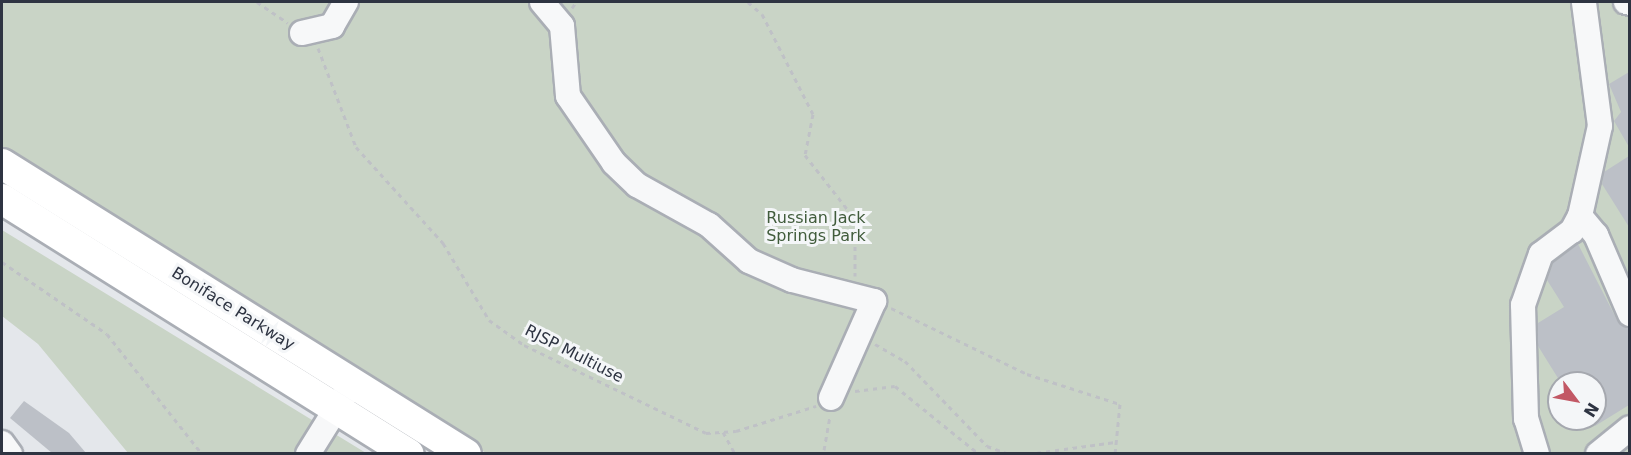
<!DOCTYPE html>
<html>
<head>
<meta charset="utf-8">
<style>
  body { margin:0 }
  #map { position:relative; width:1631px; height:455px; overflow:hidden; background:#e4e7eb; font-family:"DejaVu Sans",sans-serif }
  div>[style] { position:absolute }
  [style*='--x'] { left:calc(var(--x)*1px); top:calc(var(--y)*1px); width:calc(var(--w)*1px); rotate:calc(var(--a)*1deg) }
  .green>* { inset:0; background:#c9d4c6 }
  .building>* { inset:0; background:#bcc0c7 }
  .path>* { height:3px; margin-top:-1.5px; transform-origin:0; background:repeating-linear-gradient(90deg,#bfc1c6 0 4.5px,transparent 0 9px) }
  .roads { filter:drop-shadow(2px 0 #aaaeb5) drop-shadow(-2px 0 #aaaeb5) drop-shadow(0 2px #aaaeb5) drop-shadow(0 -2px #aaaeb5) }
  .minor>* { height:24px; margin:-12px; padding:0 12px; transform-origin:12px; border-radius:12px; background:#f7f8f9 }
  .major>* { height:30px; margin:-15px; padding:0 15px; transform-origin:15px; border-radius:15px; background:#fff }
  span { translate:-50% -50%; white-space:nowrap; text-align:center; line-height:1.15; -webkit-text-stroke:6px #f4f6f8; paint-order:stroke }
  .park-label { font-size:16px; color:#415c3c }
  .street-label { font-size:16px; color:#2e3442 }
  .frame { position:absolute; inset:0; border:3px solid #2e3442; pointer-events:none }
  .north { position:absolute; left:1547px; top:371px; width:60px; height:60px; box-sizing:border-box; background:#f4f6f8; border:2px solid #a5a8af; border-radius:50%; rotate:122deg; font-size:16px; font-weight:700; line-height:24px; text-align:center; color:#2e3442 }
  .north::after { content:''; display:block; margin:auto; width:21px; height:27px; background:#c25865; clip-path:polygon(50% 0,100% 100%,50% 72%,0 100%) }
</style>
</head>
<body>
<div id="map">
  <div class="green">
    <div style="clip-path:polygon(evenodd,2px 2px,1629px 2px,1629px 453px,486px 453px,2px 151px,2px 2px,1559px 383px,1595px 383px,1595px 419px,1559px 419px,1559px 383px)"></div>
    <div style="clip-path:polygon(2px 230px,366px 453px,128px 453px,38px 344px,2px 316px)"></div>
  </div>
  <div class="building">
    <div style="clip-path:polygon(1629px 72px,1629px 147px,1614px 121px,1621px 112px,1609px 84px)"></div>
    <div style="clip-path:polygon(1629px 156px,1629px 227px,1602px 184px,1604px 172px)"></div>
    <div style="clip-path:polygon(1578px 244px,1617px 320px,1629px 328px,1629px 405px,1595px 426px,1595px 383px,1561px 383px,1538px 346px,1538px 323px,1564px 307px,1547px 280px,1553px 263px)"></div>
    <div style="clip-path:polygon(24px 401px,69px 433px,86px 453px,52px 453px,10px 418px)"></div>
  </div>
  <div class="path">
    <div style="--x:257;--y:2;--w:37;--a:34"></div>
    <div style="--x:748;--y:2;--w:18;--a:41"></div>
    <div style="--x:762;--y:14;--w:112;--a:63"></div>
    <div style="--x:813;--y:114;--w:42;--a:101"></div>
    <div style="--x:805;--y:155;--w:81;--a:52"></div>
    <div style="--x:855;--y:219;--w:57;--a:90"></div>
    <div style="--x:572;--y:8;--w:7;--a:-56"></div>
    <div style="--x:318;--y:48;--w:106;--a:69"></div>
    <div style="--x:356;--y:147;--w:130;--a:47.8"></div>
    <div style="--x:443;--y:243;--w:90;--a:59.1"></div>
    <div style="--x:489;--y:320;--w:43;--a:35.5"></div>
    <div style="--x:524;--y:345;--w:202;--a:25.8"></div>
    <div style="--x:706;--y:433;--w:30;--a:-4"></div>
    <div style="--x:736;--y:431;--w:84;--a:-17.4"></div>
    <div style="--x:2;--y:262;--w:127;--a:34.4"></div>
    <div style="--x:107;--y:334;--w:153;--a:51.6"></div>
    <div style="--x:891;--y:308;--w:151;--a:25.9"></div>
    <div style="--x:1027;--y:374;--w:98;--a:17.9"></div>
    <div style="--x:1120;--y:404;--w:50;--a:95.7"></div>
    <div style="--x:875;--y:344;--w:34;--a:30"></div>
    <div style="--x:905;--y:361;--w:118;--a:46"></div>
    <div style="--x:987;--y:446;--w:23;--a:20"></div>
    <div style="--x:855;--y:391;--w:40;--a:-7.1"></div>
    <div style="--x:895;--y:386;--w:108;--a:39"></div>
    <div style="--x:723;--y:432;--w:25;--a:61"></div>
    <div style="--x:824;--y:450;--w:34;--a:-80"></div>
    <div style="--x:1441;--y:452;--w:2;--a:63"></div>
    <div style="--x:1028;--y:454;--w:88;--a:-7.9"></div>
  </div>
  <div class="roads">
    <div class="minor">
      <div style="--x:542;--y:2;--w:31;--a:50"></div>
      <div style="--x:562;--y:26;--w:70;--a:85.1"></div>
      <div style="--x:568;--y:96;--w:81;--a:55.5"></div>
      <div style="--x:614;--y:163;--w:32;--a:44"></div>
      <div style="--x:637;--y:185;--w:82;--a:29.1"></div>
      <div style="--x:709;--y:225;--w:54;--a:42"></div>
      <div style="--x:749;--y:261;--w:47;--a:23.8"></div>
      <div style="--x:792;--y:280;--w:85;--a:14.4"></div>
      <div style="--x:874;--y:301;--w:106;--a:113.9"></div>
      <div style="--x:1626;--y:2;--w:4;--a:14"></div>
      <div style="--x:302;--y:33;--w:31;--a:-13"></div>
      <div style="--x:332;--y:26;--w:28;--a:-60"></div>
      <div style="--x:1580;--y:216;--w:25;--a:50"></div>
      <div style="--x:1596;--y:235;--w:86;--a:66.7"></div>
      <div style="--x:2;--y:443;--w:14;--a:54"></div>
      <div style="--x:308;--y:454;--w:72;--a:-58.1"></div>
      <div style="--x:1537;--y:454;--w:37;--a:-107"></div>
      <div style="--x:1526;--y:419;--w:114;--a:-91.5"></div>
      <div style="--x:1523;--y:305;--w:54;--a:-70.6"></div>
      <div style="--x:1541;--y:254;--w:39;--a:-37"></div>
      <div style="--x:1572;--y:231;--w:17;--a:-62"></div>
      <div style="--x:1580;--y:216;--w:92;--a:-77.5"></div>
      <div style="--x:1600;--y:126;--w:125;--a:-97.4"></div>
      <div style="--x:1598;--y:454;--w:41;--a:-39.1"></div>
    </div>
    <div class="major">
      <div style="--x:2;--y:164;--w:547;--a:32.01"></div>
      <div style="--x:2;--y:199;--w:480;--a:32.1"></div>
    </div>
  </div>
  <div class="park-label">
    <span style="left:816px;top:227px">Russian Jack<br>Springs Park</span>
  </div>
  <div class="street-label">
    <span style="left:233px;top:309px;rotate:32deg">Boniface Parkway</span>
    <span style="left:574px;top:354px;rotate:27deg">RJSP Multiuse</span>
  </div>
  <div class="frame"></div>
  <div class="north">N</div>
</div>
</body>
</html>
